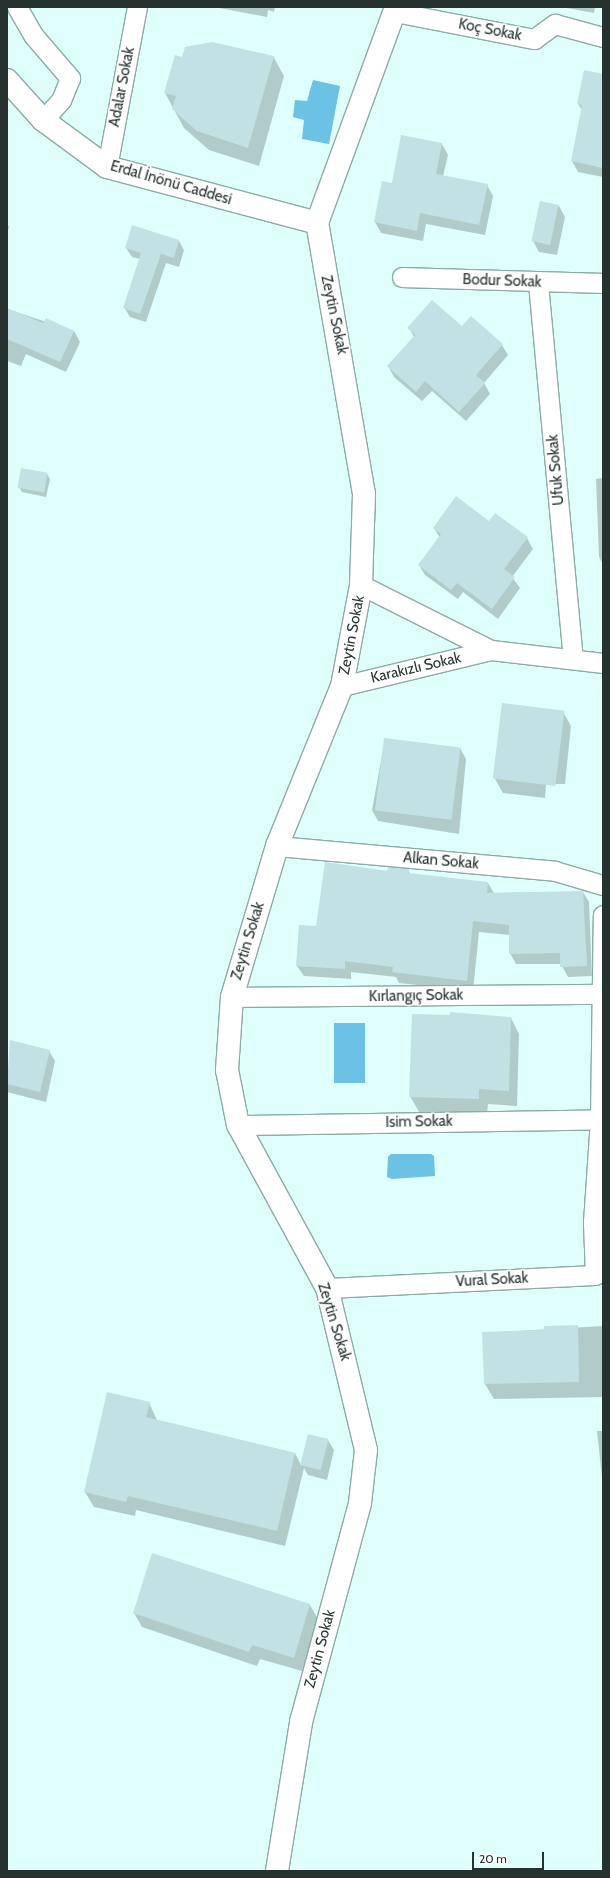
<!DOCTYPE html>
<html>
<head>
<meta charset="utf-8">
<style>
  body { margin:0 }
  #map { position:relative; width:610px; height:1878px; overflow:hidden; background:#defffb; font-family:Cabin,sans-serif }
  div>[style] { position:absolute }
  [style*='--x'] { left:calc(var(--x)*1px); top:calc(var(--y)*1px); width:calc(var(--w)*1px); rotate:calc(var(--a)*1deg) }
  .water>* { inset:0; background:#6bc2e4; transform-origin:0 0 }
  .shadow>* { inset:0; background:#0003 }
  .building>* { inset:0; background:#c1e1e5; transform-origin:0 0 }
  .roads { filter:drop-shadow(1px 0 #8caba7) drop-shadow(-1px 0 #8caba7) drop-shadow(0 1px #8caba7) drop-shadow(0 -1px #8caba7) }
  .street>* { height:19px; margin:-9.5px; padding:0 9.5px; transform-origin:9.5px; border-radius:9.5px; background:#fff }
  .secondary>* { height:22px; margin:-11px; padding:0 11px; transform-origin:11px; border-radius:11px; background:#fff }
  span { translate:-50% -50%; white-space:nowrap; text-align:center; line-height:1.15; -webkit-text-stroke:3px #fff; paint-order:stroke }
  .street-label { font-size:15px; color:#253230 }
  .frame { position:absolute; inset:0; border:8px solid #253230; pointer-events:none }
  .scale { position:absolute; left:472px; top:1852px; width:72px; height:18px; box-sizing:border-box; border:2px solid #253230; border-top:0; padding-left:5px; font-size:12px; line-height:14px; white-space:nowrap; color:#253230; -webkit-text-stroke:3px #fff; paint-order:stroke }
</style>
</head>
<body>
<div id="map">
  <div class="water">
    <div style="clip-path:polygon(313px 80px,340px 86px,329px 144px,302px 139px,304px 120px,293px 117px,295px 100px,307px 101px)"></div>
    <div style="left:334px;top:1023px;width:31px;height:60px"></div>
    <div style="clip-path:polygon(391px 1154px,431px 1154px,434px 1156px,435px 1176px,392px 1179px,387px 1177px,388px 1157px)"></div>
  </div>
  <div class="shadow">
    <div style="clip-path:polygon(214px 7px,275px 7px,274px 12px,268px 10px,267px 17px)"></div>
    <div style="clip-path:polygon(561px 7px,595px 7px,594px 13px)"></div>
    <div style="clip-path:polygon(273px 56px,284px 76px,259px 166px,209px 150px,184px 128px,165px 93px,183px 58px)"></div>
    <div style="clip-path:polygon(603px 75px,603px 177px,578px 172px,572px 161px,582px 110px,578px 104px)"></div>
    <div style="clip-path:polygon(402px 136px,442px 144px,448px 155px,443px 176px,487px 185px,493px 196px,485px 235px,426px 224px,423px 241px,381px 233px,375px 222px,392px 184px)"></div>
    <div style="clip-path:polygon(540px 202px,559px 206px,565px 217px,557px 255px,539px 252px,533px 241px)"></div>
    <div style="clip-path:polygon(7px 224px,9px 227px,7px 233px)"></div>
    <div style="clip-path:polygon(179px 241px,184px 250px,179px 267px,166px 263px,146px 322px,130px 317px,124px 307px,140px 259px,132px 257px,126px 248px)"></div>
    <div style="clip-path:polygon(7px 309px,74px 331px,80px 342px,66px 372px,26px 354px,21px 366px,7px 361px)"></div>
    <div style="clip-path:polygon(471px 317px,502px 345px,508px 355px,484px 383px,490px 394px,466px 421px,432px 391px,422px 401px,394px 377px,388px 366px,414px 337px,409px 328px,462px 328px)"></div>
    <div style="clip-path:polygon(47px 474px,50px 479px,46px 497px,22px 492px,19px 487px)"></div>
    <div style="clip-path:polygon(603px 478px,603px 564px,599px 557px,596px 479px)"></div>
    <div style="clip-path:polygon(489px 522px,527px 538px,533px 549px,512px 577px,520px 588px,498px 619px,463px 592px,458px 599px,425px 575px,419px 565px,440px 538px,434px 528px)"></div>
    <div style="clip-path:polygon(503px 704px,563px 712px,571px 726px,565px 784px,546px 784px,545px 798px,503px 793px,495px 779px)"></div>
    <div style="clip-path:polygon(385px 739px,460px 748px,466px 759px,459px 834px,378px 821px,372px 810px)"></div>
    <div style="clip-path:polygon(408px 870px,410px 874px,488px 883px,494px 893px,583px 892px,589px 902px,592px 976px,568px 977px,561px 964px,516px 964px,510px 953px,510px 935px,479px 932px,473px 991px,399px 983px,396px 977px,351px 972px,351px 979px,304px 976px,297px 966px,317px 927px,388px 872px)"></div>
    <div style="clip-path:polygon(511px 1018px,519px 1034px,517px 1106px,488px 1104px,487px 1114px,419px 1112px,410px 1096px)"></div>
    <div style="clip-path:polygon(11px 1041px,49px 1051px,55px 1061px,46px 1102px,7px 1092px)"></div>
    <div style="clip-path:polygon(603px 1326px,603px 1397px,494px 1399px,485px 1384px,483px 1333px)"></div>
    <div style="clip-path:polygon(149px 1403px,157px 1420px,295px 1453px,301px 1465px,308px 1435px,328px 1440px,334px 1450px,327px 1480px,308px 1475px,304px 1468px,285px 1546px,136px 1510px,135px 1516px,94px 1507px,85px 1492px)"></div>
    <div style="clip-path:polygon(597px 1431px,603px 1431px,603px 1487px)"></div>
    <div style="clip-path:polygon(310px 1605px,318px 1619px,302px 1671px,260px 1659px,257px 1666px,142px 1627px,134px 1613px)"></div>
  </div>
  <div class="building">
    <div style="clip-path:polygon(212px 42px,274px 56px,248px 148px,197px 131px,172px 109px,176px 96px,164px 93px,175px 55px,182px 57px,185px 47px)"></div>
    <div style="clip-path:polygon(584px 70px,603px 74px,603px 168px,571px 161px,582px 105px,577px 104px)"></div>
    <div style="clip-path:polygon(401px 135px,442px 143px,436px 174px,488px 184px,479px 225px,420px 213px,417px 231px,374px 222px,382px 181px,392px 183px)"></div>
    <div style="left:540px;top:201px;width:19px;height:41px;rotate:12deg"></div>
    <div style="clip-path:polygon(132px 225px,179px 240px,174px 258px,161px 254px,140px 314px,123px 308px,141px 253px,125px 248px)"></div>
    <div style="clip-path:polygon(432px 300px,462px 326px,471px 316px,503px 344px,476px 375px,485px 383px,459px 412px,425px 381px,416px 392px,387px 366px,415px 335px,407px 328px)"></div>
    <div style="clip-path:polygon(7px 308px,43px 323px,46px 318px,74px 331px,60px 362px,7px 339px)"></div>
    <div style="left:21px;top:468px;width:27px;height:20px;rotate:10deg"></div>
    <div style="clip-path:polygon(456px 496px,489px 521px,495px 513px,528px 537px,504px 569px,515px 577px,492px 609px,457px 583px,451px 590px,418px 565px,441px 534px,433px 528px)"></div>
    <div style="left:502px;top:703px;width:63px;height:76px;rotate:7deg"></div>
    <div style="left:384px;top:738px;width:77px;height:73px;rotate:7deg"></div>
    <div style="clip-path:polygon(325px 862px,387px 871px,388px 867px,409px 869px,408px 873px,488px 882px,487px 893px,583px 891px,587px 966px,560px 967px,560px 953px,509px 954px,509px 925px,473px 921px,467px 981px,392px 972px,393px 967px,345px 961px,345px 969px,296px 966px,299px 925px,316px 926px)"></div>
    <div style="clip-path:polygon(450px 1012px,511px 1017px,509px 1091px,479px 1089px,479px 1099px,409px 1097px,412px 1014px,450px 1015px)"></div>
    <div style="clip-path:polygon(10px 1040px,50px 1050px,40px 1092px,7px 1084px)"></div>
    <div style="clip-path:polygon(578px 1325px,579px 1382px,484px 1384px,482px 1332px,544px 1330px,544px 1326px)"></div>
    <div style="clip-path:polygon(107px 1392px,150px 1402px,146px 1417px,295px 1453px,277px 1531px,128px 1496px,126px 1502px,84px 1492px)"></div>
    <div style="left:308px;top:1434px;width:21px;height:32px;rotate:14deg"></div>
    <div style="clip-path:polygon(152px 1553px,310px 1604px,294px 1658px,252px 1645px,249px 1652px,133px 1613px)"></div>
  </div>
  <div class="roads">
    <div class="street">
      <div style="--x:17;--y:7;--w:32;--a:60"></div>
      <div style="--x:33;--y:35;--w:57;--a:49.3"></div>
      <div style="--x:70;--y:78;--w:24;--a:112"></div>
      <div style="--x:61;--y:100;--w:27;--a:132"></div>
      <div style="--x:395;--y:12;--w:142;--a:11"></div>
      <div style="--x:534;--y:39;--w:26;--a:-36"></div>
      <div style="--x:555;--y:24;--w:50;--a:15.2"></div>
      <div style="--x:107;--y:167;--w:163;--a:-79.4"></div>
      <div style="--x:402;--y:277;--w:201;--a:1.7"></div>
      <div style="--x:538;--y:283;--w:376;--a:84.7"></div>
      <div style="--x:361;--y:585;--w:145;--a:26.6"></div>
      <div style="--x:491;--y:650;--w:113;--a:6.6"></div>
      <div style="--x:342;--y:686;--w:153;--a:-13.6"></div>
      <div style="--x:277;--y:846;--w:279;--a:5.1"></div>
      <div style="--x:555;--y:871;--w:50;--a:16.3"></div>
      <div style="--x:232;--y:997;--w:367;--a:-0.5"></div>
      <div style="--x:238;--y:1125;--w:362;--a:-0.9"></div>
      <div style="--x:593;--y:1222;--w:103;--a:-86.1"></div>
      <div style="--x:600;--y:1119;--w:204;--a:-89.2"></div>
      <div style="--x:327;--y:1288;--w:268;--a:-2.8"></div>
      <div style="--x:595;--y:1275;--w:53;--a:-92.2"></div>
      <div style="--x:593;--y:1222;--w:10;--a:0"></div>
    </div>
    <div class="secondary">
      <div style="--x:7;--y:80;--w:54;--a:48"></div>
      <div style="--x:43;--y:120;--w:79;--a:36.3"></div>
      <div style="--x:107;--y:167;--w:217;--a:14.9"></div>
      <div style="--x:277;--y:1871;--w:151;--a:-80.8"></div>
      <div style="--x:301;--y:1722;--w:227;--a:-74.9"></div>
      <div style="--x:360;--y:1503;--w:53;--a:-83.5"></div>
      <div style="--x:366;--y:1450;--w:167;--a:-103.5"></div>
      <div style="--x:327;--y:1288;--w:186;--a:-118.6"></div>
      <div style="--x:238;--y:1125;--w:56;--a:-101.3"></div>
      <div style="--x:227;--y:1070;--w:73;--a:-86.1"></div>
      <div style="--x:232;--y:997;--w:158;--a:-73.4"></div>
      <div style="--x:277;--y:846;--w:173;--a:-67.9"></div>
      <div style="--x:342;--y:686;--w:103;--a:-79.3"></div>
      <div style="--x:361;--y:585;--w:91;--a:-88.1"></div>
      <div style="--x:364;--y:494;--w:275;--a:-99.8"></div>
      <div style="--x:317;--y:223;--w:230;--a:-69.9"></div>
    </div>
  </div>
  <div class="street-label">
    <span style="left:490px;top:30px;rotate:11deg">Koç Sokak</span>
    <span style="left:122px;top:87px;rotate:-79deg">Adalar Sokak</span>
    <span style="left:171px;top:183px;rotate:16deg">Erdal İnönü Caddesi</span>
    <span style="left:502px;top:281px;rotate:2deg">Bodur Sokak</span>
    <span style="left:334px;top:315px;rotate:78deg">Zeytin Sokak</span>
    <span style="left:556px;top:470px;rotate:-95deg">Ufuk Sokak</span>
    <span style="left:352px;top:635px;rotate:-79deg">Zeytin Sokak</span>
    <span style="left:416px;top:668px;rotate:-13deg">Karakızlı Sokak</span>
    <span style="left:441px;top:861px;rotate:5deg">Alkan Sokak</span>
    <span style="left:248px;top:941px;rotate:-73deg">Zeytin Sokak</span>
    <span style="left:416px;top:996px;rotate:-1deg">Kırlangıç Sokak</span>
    <span style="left:419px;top:1122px;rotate:-1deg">Isim Sokak</span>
    <span style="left:492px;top:1280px;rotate:-3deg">Vural Sokak</span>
    <span style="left:334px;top:1322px;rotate:73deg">Zeytin Sokak</span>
    <span style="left:320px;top:1649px;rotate:-75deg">Zeytin Sokak</span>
  </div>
  <div class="frame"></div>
  <div class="scale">20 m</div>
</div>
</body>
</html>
